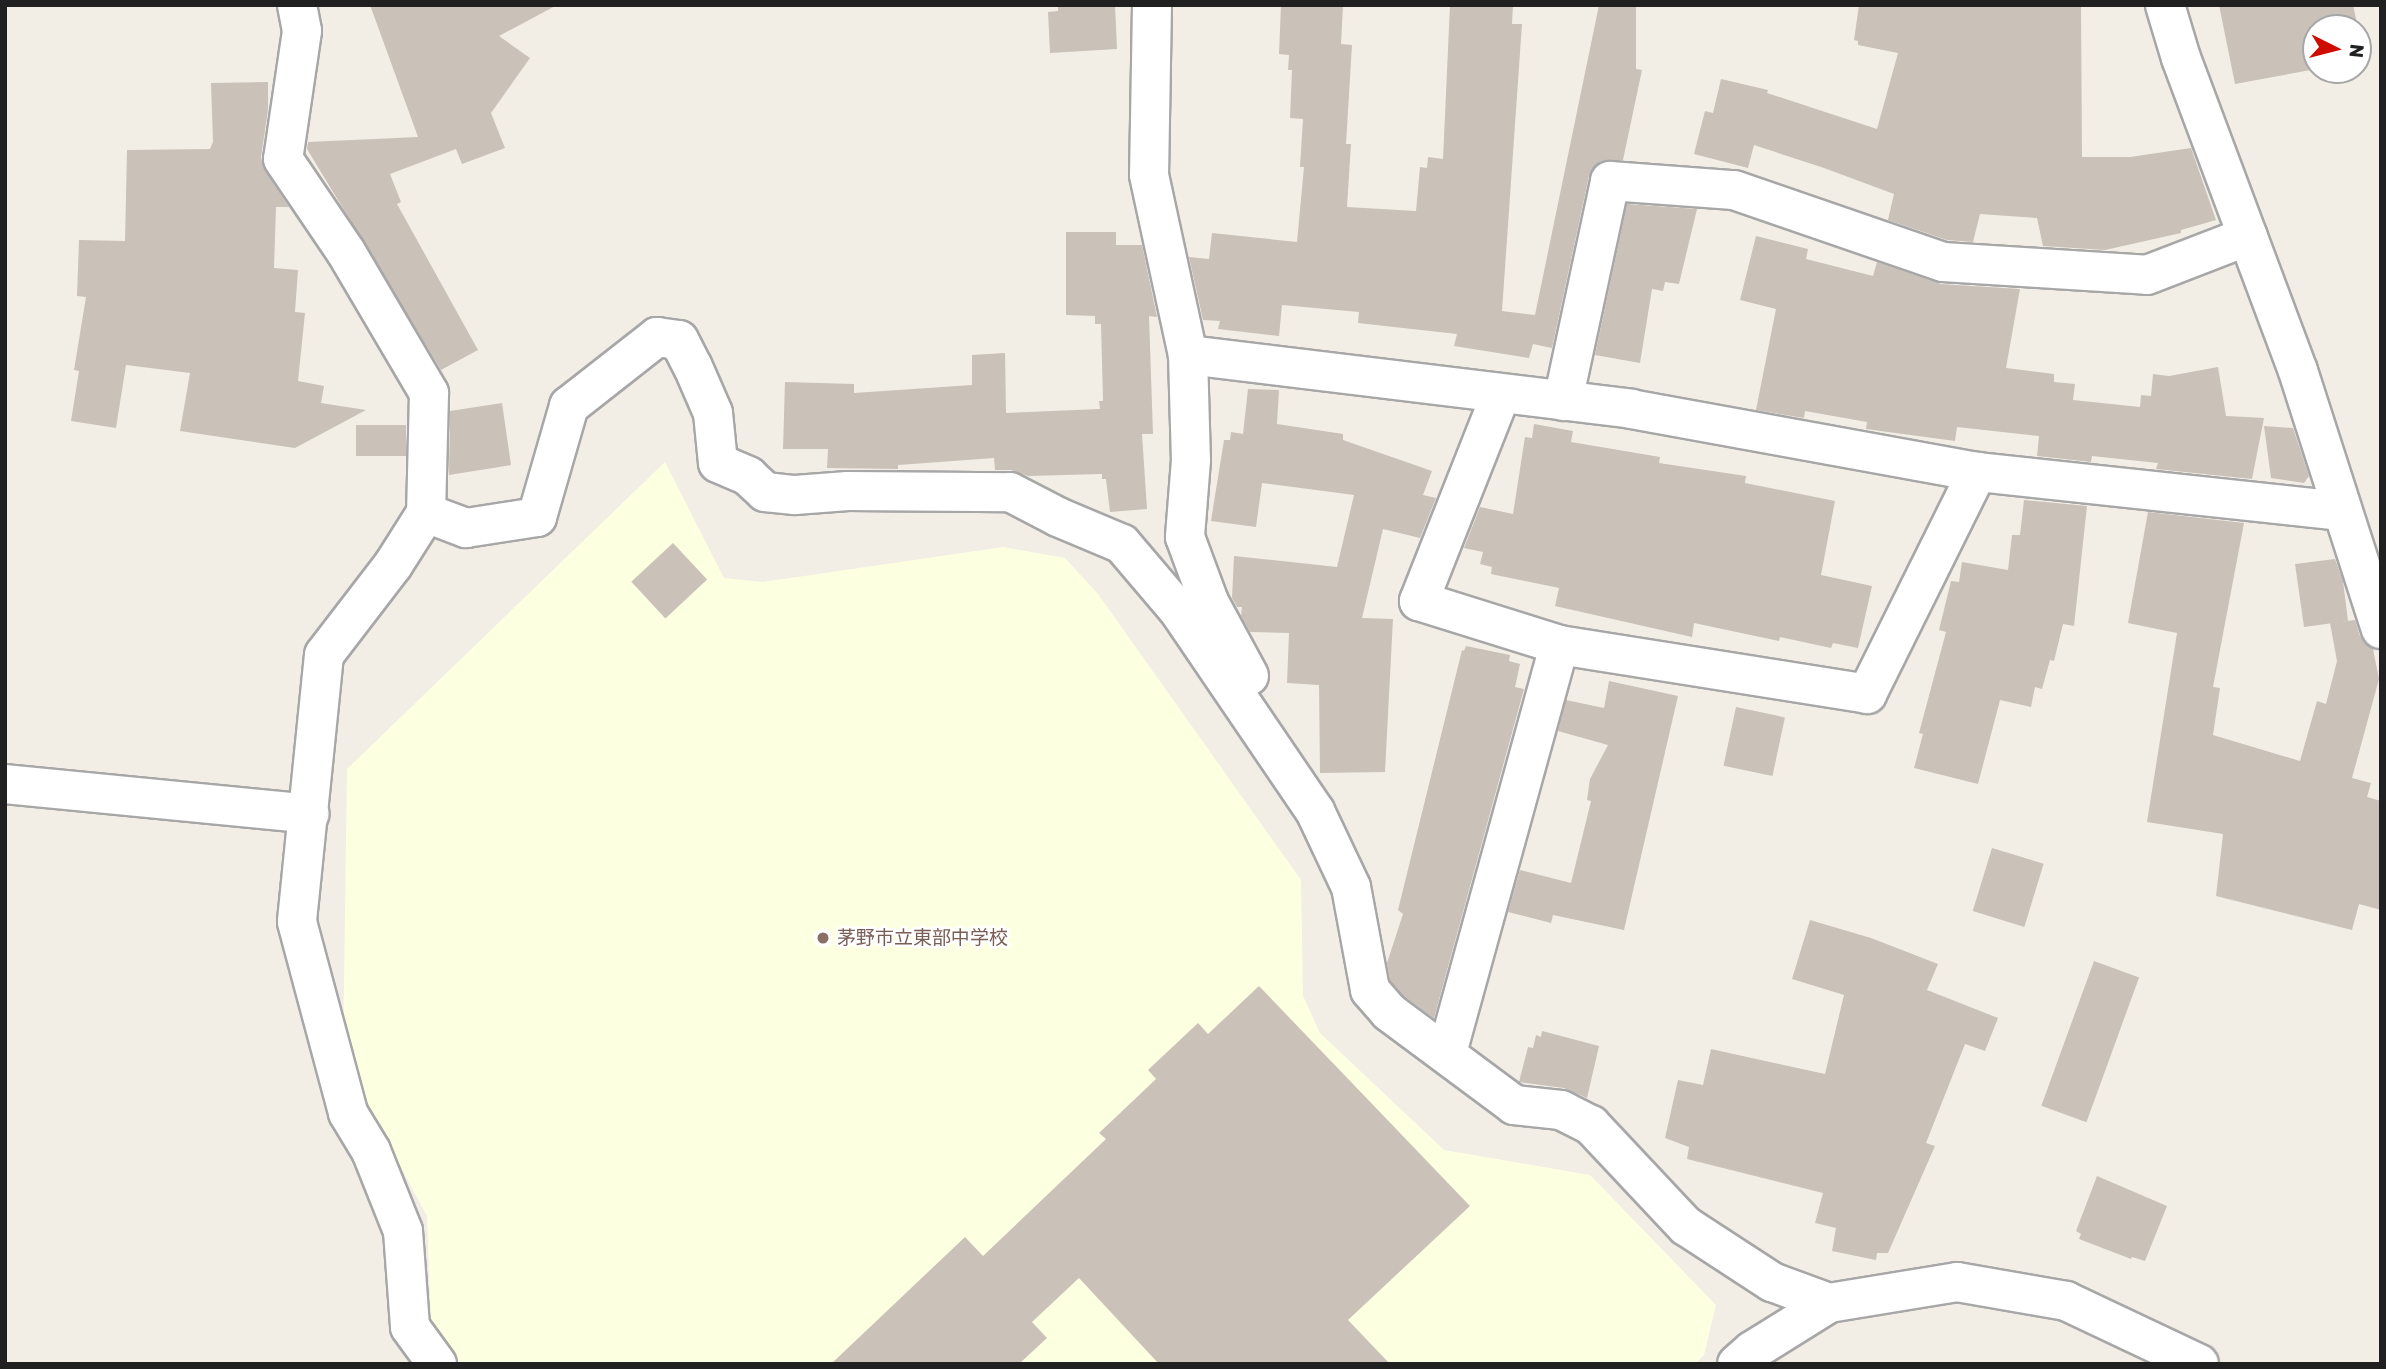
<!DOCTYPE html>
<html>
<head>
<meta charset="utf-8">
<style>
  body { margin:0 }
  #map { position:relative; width:2386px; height:1369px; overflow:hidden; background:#f2eee6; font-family:Rubik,"Noto Sans JP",sans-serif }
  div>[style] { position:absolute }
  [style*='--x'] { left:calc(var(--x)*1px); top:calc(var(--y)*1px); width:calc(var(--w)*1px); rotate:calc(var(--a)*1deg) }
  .education>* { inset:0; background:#fdffe1 }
  .building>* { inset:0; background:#cac1b8; transform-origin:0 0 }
  .roads { filter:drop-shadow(2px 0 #a7a7a7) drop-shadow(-2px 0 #a7a7a7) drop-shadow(0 2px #a7a7a7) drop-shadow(0 -2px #a7a7a7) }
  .minor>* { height:38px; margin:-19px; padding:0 19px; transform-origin:19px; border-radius:19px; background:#fff }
  .dots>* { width:19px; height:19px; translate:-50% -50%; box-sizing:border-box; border:4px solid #fff; border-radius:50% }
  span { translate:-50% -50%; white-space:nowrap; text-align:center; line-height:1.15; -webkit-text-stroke:5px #fff; paint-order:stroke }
  .education-label { font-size:19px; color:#785e54 }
  .left { translate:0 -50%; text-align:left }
  .frame { position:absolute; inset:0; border:7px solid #202020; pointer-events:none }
  .north { position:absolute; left:2302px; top:14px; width:70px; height:70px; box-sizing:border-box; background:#fff; border:2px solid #a6a6a6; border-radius:50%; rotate:96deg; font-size:19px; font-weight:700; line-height:28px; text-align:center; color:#202020 }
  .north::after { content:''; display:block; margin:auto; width:24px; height:32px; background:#d00b00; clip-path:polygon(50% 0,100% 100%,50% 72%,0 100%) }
</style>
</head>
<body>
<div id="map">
  <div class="education">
    <div style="clip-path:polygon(665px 462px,724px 578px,763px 582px,1003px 547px,1065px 558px,1098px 594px,1301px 880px,1303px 996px,1320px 1033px,1444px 1150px,1590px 1175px,1716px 1305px,1704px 1355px,1695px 1364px,454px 1362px,431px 1324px,427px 1216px,343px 1059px,347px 769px)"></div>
  </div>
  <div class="building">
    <div style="clip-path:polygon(370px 5px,557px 5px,499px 36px,530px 58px,491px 113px,505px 148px,462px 164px,456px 149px,390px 174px,401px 202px,397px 204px,478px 350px,441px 370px,307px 149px,308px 142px,418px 137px)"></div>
    <div style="clip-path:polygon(1058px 5px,1115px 5px,1117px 49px,1050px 53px,1048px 12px,1058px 11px)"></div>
    <div style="clip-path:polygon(1281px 5px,1343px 5px,1341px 44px,1352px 45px,1346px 144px,1351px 144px,1347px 207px,1416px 211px,1420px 167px,1427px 168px,1428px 157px,1443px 159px,1450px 5px,1513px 5px,1512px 24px,1522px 24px,1502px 311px,1535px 315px,1599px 5px,1636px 5px,1636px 69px,1642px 70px,1623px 160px,1601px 161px,1589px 176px,1552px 348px,1533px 344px,1529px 358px,1454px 346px,1457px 334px,1358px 323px,1359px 312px,1282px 305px,1279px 336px,1218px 329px,1220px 321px,1203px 320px,1189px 257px,1209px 259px,1212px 233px,1297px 242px,1304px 167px,1300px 167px,1303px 119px,1290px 118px,1292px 70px,1288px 70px,1289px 55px,1279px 54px)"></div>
    <div style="clip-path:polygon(1859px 5px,2081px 5px,2082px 157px,2130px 157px,2191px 148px,2216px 220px,2181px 230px,2181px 233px,2105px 250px,2043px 246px,2037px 218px,1980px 214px,1973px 242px,1947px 240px,1888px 220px,1894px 194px,1824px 168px,1754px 145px,1748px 168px,1694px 154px,1705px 111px,1713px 113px,1721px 79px,1768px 90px,1767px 93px,1877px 129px,1898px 53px,1858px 45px,1858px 41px,1854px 40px)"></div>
    <div style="clip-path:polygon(2219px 5px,2353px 5px,2358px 28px,2316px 28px,2316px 69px,2235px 84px)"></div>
    <div style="clip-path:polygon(268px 82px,268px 110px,261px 157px,265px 171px,289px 207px,276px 207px,274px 268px,298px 270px,295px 312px,305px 313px,298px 381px,324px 386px,321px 403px,366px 410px,295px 448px,180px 431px,190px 373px,126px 365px,116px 428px,71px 421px,79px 371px,74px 370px,86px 297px,77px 296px,79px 240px,125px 241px,127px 150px,210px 149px,213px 142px,211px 83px)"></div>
    <div style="clip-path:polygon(1627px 204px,1697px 209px,1679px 284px,1665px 282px,1663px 291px,1652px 289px,1640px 363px,1595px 355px)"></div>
    <div style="clip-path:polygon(1066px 232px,1116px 232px,1116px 245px,1142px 245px,1157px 317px,1149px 316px,1153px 434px,1142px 434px,1147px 509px,1110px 512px,1106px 479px,1102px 479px,1102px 474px,1028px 476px,1011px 470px,995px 470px,994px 458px,898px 465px,898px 469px,827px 468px,828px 449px,783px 449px,785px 382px,854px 384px,854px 393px,972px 385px,972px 355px,1005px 353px,1006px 413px,1100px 409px,1099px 401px,1103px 401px,1101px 324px,1095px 324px,1095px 316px,1066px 315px)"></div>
    <div style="clip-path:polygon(1756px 236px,1808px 249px,1806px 259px,1873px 276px,1877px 262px,1941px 284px,2020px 289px,2006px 368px,2054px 374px,2054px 382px,2075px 384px,2073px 400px,2140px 407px,2141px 395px,2151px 396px,2153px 374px,2169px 376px,2218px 367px,2226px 416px,2264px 418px,2252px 479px,2156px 469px,2158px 463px,2092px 456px,2091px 462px,2037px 456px,2039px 436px,1957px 427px,1955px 441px,1866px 429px,1867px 422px,1805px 411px,1804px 418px,1756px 410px,1776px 309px,1740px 300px)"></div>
    <div style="clip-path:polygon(1248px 389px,1279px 390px,1277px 424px,1343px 434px,1343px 440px,1432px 471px,1423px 495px,1436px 498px,1420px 538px,1383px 529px,1362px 618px,1393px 619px,1385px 772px,1320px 773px,1319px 685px,1287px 683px,1289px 633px,1250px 632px,1241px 616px,1242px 607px,1237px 607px,1232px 598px,1234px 556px,1337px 567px,1354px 495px,1262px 483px,1256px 527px,1211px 521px,1224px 440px,1230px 440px,1231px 432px,1243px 434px)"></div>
    <div style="clip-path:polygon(502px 403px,511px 465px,449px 475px,450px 411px)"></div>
    <div style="clip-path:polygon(1534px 424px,1573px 431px,1571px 442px,1660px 457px,1659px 463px,1746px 476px,1745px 483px,1835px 501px,1821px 575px,1872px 586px,1858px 648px,1833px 643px,1831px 648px,1780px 637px,1779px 641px,1694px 623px,1692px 637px,1555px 606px,1559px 588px,1491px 574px,1492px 567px,1480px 564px,1483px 552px,1464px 548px,1480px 507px,1513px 514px,1525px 437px,1532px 438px)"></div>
    <div style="left:406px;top:425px;width:31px;height:50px;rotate:90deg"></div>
    <div style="clip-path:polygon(2264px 426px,2293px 428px,2309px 476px,2304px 483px,2271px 478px)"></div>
    <div style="clip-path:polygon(2024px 500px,2087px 506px,2074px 626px,2063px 624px,2054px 661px,2050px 660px,2042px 689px,2035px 687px,2031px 707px,2000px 700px,1978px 784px,1914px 768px,1923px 734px,1919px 733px,1946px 632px,1939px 630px,1951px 581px,1959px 582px,1962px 562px,2008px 570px,2012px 535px,2020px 535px)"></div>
    <div style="clip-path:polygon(2148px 512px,2244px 523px,2213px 687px,2220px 688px,2213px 735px,2300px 761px,2317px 701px,2326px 704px,2337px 661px,2330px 623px,2355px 620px,2360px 636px,2373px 649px,2379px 679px,2352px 778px,2371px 783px,2367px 797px,2381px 801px,2381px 910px,2359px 904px,2352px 930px,2216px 896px,2223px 834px,2147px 822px,2177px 633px,2128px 623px)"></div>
    <div style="left:673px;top:543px;width:50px;height:57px;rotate:47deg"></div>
    <div style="clip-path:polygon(2335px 559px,2343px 581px,2348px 621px,2304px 627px,2295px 564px)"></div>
    <div style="clip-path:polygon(1466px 646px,1510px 655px,1509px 661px,1520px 664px,1515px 687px,1524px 689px,1434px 1018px,1404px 996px,1390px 980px,1387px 963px,1403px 914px,1398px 910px,1462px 650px,1464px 651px)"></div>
    <div style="clip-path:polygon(1609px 681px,1678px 696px,1624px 930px,1553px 915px,1551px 923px,1508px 912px,1520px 870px,1571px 883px,1591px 801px,1587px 800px,1590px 779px,1608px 745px,1558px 731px,1566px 700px,1604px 708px)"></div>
    <div style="left:1736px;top:707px;width:50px;height:60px;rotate:12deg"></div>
    <div style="left:1992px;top:848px;width:54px;height:66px;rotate:17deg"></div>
    <div style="clip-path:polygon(1810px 920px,1871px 938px,1938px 964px,1927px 990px,1998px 1018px,1985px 1051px,1965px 1044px,1926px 1143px,1935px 1146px,1888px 1253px,1877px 1253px,1876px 1260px,1832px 1251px,1836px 1228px,1815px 1223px,1823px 1193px,1687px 1159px,1689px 1147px,1665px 1138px,1678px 1080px,1703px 1085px,1711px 1049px,1825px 1074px,1844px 995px,1792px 979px)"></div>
    <div style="left:2094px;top:961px;width:48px;height:154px;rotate:20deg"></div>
    <div style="clip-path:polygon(1259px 986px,1470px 1206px,1348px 1320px,1390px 1364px,1159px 1364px,1079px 1278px,1032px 1322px,1047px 1338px,1019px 1364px,831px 1364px,965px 1237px,983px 1256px,1106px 1139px,1099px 1133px,1156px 1079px,1148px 1070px,1198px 1023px,1208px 1034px)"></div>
    <div style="clip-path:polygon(1542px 1031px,1599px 1046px,1587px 1098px,1564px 1088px,1519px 1082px,1528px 1047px,1533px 1048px,1536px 1035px,1541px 1037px)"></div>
    <div style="clip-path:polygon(2097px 1176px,2167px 1206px,2145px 1261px,2132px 1257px,2131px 1259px,2079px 1239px,2081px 1234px,2076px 1231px)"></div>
  </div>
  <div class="roads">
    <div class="minor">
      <div style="--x:297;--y:5;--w:26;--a:79"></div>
      <div style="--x:302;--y:31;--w:129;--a:98.4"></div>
      <div style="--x:283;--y:159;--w:112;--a:55.9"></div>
      <div style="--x:346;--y:252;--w:164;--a:59.5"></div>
      <div style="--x:429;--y:393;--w:120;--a:91.4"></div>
      <div style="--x:426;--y:513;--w:62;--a:122.4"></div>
      <div style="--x:393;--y:565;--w:113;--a:127.5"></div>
      <div style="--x:324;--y:655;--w:268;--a:95.8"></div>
      <div style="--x:297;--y:922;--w:198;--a:75"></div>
      <div style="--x:348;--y:1113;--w:44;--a:58.8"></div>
      <div style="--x:371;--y:1151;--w:86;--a:68.2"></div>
      <div style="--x:403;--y:1231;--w:96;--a:85.8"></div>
      <div style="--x:410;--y:1327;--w:46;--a:53.9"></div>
      <div style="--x:1152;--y:5;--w:170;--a:91"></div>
      <div style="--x:1149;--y:175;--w:184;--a:77.8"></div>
      <div style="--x:1188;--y:355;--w:105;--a:88.4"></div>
      <div style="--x:1191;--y:460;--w:77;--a:94.5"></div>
      <div style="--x:1185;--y:537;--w:69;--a:69.7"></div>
      <div style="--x:1209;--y:602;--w:84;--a:61.6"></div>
      <div style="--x:2165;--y:5;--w:55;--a:73.2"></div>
      <div style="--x:2181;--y:58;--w:334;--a:69.5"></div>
      <div style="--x:2298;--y:371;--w:271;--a:72.2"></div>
      <div style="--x:1188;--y:355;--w:446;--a:6.9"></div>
      <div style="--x:1631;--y:409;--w:352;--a:10.3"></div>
      <div style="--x:1977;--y:472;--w:367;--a:6.1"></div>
      <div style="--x:1501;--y:394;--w:223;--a:111.6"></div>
      <div style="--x:1419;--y:601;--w:147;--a:17.4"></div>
      <div style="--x:1559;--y:645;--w:312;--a:9"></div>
      <div style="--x:1867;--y:694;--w:248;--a:-63.6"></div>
      <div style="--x:1563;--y:401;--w:225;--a:-77.9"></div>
      <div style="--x:1610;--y:181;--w:124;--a:4.2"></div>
      <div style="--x:1734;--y:190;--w:221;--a:19"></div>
      <div style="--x:1943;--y:262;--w:204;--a:3.6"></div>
      <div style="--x:2147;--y:275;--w:108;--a:-21.1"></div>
      <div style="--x:426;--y:513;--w:43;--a:20.6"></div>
      <div style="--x:466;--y:528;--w:72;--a:-8.8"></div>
      <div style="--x:537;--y:517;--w:116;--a:-73.9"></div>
      <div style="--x:569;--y:406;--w:112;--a:-38.1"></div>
      <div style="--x:657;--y:337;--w:22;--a:8"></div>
      <div style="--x:679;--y:340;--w:30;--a:63"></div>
      <div style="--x:693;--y:367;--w:50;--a:66.5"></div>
      <div style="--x:713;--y:413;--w:50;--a:84.3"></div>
      <div style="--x:718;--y:463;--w:33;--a:23"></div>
      <div style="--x:748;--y:476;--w:23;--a:43"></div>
      <div style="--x:765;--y:492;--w:30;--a:6"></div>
      <div style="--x:795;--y:495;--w:53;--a:-4.3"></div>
      <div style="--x:848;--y:491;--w:162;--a:0.4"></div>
      <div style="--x:1010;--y:492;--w:54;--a:27.5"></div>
      <div style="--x:1058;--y:517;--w:69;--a:22.9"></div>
      <div style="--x:1122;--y:544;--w:88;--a:49.6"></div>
      <div style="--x:1179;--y:611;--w:242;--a:55.8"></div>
      <div style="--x:1315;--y:811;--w:84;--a:64.7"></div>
      <div style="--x:1351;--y:887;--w:105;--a:79.5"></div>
      <div style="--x:1370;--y:990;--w:29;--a:49"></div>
      <div style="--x:1389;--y:1012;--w:156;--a:36.6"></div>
      <div style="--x:1514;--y:1105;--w:47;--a:6.1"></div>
      <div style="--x:1561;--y:1110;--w:34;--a:27"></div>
      <div style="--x:1591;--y:1125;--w:139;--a:46.8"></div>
      <div style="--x:1686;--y:1226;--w:103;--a:33.1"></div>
      <div style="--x:1772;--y:1282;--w:61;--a:20.2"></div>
      <div style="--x:5;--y:784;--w:306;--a:5.6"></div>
      <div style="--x:1447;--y:1053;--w:423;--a:-74.6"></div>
      <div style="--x:1737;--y:1364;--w:20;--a:-41"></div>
      <div style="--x:1752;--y:1351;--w:91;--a:-31.9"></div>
      <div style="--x:1829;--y:1303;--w:130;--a:-9.3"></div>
      <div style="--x:1957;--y:1282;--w:111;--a:9.9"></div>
      <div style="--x:2066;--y:1301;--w:147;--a:25.3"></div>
    </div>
  </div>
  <div class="dots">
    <div style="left:823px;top:938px;background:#8d6e63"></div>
  </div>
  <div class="education-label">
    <span class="left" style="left:837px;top:938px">茅野市立東部中学校</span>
  </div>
  <div class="frame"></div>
  <div class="north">N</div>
</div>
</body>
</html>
